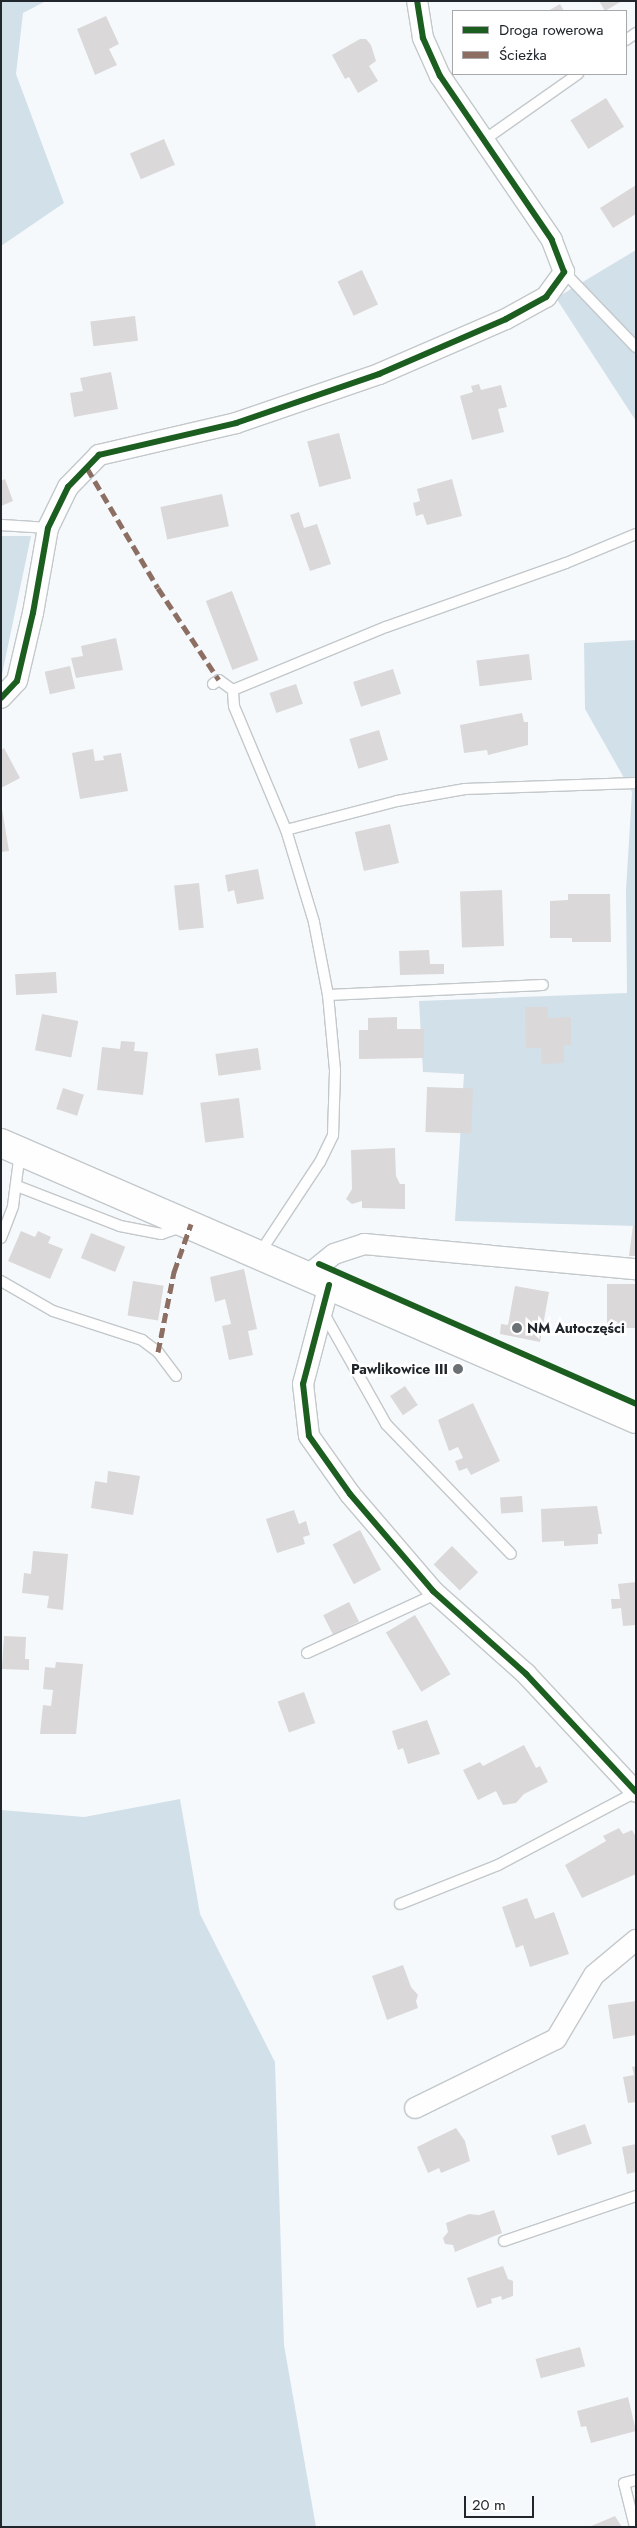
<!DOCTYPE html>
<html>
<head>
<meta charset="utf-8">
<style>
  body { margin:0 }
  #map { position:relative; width:637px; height:2528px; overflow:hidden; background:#f6f9fb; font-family:Jost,sans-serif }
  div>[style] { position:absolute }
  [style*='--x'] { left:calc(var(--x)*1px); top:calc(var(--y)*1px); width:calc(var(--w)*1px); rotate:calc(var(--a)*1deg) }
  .green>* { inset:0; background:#d2e0ea }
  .building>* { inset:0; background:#dad8d9; transform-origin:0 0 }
  .roads { filter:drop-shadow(1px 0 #c3c8cb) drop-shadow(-1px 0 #c3c8cb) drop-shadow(0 1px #c3c8cb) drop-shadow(0 -1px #c3c8cb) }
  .lane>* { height:10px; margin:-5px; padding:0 5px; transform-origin:5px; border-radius:5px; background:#fefefe }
  .street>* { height:20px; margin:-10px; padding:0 10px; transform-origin:10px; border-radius:10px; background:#fefefe }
  .secondary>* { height:28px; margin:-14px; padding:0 14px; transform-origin:14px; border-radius:14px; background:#fefefe }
  .quiet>* { height:5px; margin-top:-2.5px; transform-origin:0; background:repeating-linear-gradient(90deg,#8d6e63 0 10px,transparent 0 15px) }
  .cycleway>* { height:6px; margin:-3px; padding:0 3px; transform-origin:3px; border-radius:3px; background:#1b5e20 }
  .dots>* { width:14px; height:14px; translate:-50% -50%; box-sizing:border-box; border:2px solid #fff; border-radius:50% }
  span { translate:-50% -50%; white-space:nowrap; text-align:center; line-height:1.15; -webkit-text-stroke:5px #fff; paint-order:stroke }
  .poi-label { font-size:14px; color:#20262b; font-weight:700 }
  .left { translate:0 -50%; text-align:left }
  .right { translate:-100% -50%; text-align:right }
  .frame { position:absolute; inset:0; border:2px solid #20262b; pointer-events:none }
  .legend { position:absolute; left:452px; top:10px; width:175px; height:65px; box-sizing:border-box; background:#fff; border:1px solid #a6a8aa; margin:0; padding:6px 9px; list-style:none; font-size:15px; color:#20262b }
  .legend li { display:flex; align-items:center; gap:10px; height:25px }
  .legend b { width:25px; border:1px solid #a6a8aa }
  .scale { position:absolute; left:464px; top:2496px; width:70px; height:22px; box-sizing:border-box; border:2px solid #20262b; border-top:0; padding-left:6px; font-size:15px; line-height:18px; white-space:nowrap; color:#20262b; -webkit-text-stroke:4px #fff; paint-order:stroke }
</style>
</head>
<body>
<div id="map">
  <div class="green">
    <div style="clip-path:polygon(1px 1px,46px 1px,23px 13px,16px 74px,64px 203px,1px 246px)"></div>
    <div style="clip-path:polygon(636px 250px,636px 421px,556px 298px)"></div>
    <div style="clip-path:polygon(1px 536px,31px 536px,1px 679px)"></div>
    <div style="clip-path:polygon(636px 640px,636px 1226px,455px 1221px,464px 1074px,423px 1072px,419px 1001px,627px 993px,626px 890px,632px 792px,585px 709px,584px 643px)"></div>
    <div style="clip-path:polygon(180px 1799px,200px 1914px,275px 2062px,284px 2345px,316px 2527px,1px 2527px,1px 1810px,84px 1817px)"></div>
  </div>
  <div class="building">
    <div style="clip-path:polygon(599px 1px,622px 1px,605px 11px)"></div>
    <div style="clip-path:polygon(560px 4px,564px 11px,548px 11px)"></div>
    <div style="clip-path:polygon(106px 16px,119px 44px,109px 49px,117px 65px,95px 75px,77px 29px)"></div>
    <div style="clip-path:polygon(360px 39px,366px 39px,371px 45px,376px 61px,369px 66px,378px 81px,358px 93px,349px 77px,345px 79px,332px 55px)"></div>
    <div style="left:606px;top:98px;width:34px;height:42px;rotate:58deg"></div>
    <div style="left:164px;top:139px;width:28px;height:37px;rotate:67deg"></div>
    <div style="clip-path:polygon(636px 185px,636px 214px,613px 228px,600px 208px)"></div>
    <div style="left:362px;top:270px;width:38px;height:27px;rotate:65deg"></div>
    <div style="left:135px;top:316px;width:25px;height:45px;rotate:83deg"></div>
    <div style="clip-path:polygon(111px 372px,118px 409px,74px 417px,70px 393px,83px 391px,80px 378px)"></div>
    <div style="clip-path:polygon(479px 384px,481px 390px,501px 385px,507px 407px,498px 409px,504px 432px,472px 440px,460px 396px,473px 392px,471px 386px)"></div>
    <div style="left:339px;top:433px;width:47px;height:33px;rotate:75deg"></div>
    <div style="clip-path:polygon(5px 479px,13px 501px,1px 506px,1px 481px)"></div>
    <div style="clip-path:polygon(452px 479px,462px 516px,427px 525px,423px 514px,416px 516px,413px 503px,420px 501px,417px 489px)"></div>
    <div style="left:222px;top:494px;width:33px;height:63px;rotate:78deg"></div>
    <div style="clip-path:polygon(299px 512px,304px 528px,317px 524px,331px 564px,310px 571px,290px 515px)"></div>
    <div style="left:232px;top:591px;width:74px;height:28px;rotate:69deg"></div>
    <div style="clip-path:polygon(116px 638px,123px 670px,76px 678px,71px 658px,83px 656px,81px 646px)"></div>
    <div style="left:529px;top:654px;width:26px;height:53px;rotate:83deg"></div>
    <div style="left:70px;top:666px;width:23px;height:26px;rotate:77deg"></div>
    <div style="left:393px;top:669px;width:26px;height:42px;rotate:72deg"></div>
    <div style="left:296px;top:684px;width:21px;height:28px;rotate:71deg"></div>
    <div style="clip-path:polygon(522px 713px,524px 722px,528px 722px,528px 745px,488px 755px,487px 750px,464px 753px,460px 725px)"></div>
    <div style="left:379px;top:730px;width:31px;height:31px;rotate:73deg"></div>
    <div style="clip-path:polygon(4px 748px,20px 778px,1px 788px,1px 750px)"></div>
    <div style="clip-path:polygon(93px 749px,95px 761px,104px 760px,103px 756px,121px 753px,128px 791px,80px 799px,72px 753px)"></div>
    <div style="clip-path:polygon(1px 803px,9px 851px,1px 852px)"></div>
    <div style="left:390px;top:824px;width:40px;height:36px;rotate:77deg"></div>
    <div style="clip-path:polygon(258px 869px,264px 899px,237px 904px,234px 890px,228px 892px,225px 875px)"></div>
    <div style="left:199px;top:883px;width:45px;height:25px;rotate:84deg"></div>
    <div style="left:502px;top:890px;width:56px;height:42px;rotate:88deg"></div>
    <div style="clip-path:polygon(568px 894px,610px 894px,611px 942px,572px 942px,572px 938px,550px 938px,550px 901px,568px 900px)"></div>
    <div style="clip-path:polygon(429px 950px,430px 964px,444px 964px,444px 974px,400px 975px,399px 951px)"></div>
    <div style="left:56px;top:972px;width:21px;height:41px;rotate:87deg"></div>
    <div style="clip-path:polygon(525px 1007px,548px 1007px,548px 1018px,571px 1017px,571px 1045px,564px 1045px,564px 1063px,542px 1064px,541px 1048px,526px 1048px)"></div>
    <div style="left:42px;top:1014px;width:37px;height:37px;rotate:11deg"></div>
    <div style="clip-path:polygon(397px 1017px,397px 1029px,424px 1029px,424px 1058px,359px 1059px,359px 1030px,368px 1030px,368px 1018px)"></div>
    <div style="clip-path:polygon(121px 1041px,135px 1042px,134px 1051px,148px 1052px,143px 1095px,97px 1090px,102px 1047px,120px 1049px)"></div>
    <div style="left:258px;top:1048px;width:22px;height:43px;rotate:82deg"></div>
    <div style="left:427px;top:1087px;width:46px;height:45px;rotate:2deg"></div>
    <div style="left:63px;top:1088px;width:22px;height:22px;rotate:18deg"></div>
    <div style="left:239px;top:1098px;width:40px;height:39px;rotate:83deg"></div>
    <div style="clip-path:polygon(395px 1148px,396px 1176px,400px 1184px,405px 1184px,405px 1209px,362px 1208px,362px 1201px,352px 1204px,346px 1199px,352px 1189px,351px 1150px)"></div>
    <div style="clip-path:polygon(633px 1225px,636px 1225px,636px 1256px,629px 1256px)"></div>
    <div style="clip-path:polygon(21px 1231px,35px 1237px,38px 1231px,51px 1237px,48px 1243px,63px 1249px,50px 1279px,8px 1261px)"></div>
    <div style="left:91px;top:1233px;width:37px;height:27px;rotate:22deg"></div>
    <div style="clip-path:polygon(244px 1269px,257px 1329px,248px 1331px,253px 1355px,229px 1360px,222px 1326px,231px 1324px,225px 1299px,215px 1302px,210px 1277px)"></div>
    <div style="left:133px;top:1281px;width:31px;height:35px;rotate:9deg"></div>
    <div style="left:607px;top:1284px;width:29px;height:44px"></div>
    <div style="clip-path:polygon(515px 1286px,549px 1292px,540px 1342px,500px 1334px,501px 1324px,508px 1325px)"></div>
    <div style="left:405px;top:1386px;width:23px;height:18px;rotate:56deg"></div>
    <div style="clip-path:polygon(473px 1403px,500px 1461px,471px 1475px,467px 1468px,459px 1471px,455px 1461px,463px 1458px,458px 1447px,449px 1451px,438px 1420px)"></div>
    <div style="clip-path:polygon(108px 1471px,140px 1476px,133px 1515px,91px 1508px,95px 1481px,107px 1483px)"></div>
    <div style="left:522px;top:1496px;width:16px;height:22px;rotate:86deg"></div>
    <div style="clip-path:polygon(597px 1506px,602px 1534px,598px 1534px,598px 1544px,564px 1546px,564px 1541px,542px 1542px,541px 1509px)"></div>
    <div style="clip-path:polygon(294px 1510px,299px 1524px,306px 1521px,310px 1535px,303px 1537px,305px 1544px,277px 1553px,266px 1519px)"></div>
    <div style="left:360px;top:1530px;width:45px;height:31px;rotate:62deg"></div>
    <div style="left:452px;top:1546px;width:37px;height:26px;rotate:45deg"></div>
    <div style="clip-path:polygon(33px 1551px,68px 1554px,63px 1610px,47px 1608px,49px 1596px,22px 1593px,24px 1573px,31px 1574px)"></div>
    <div style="clip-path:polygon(636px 1582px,636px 1625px,623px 1626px,621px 1608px,612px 1609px,611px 1599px,620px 1599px,618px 1584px)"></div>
    <div style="left:349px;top:1602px;width:22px;height:29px;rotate:63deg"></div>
    <div style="left:415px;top:1615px;width:69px;height:34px;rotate:59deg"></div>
    <div style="clip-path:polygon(4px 1636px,26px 1637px,25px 1659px,29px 1659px,29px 1670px,2px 1669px)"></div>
    <div style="clip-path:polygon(56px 1662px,83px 1664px,76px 1734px,40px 1734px,43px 1705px,51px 1706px,53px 1690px,43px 1689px,45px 1667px,55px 1668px)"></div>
    <div style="left:304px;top:1692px;width:33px;height:28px;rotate:70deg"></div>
    <div style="clip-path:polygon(427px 1720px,440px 1754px,408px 1764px,403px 1748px,398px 1750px,392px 1731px)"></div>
    <div style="clip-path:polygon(524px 1745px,536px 1768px,540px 1766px,548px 1782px,524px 1794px,516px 1803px,503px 1805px,496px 1791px,478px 1800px,463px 1770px,480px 1762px,483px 1766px)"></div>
    <div style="clip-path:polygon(619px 1828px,623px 1834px,632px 1830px,636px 1837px,636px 1874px,582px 1898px,565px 1865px,606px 1841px,603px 1836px)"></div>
    <div style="clip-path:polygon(527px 1898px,535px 1919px,554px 1912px,569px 1954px,530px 1967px,523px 1945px,516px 1948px,502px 1907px)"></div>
    <div style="clip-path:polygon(403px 1965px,411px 1987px,418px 1995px,416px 2001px,418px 2008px,387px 2020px,372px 1976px)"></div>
    <div style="clip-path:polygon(636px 2001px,636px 2035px,613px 2039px,608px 2005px)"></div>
    <div style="clip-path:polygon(636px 2066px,636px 2102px,628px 2103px,623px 2077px,634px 2075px,632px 2067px)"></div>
    <div style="left:585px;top:2124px;width:21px;height:36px;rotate:71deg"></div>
    <div style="clip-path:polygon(456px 2128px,465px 2141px,470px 2161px,441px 2173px,439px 2168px,428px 2173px,417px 2147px)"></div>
    <div style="clip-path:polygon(636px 2144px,636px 2172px,627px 2174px,622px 2147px)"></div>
    <div style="clip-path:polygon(494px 2210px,502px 2233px,455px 2252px,453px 2245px,445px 2244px,443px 2238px,448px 2232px,446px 2223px,469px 2214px,479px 2215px)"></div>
    <div style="clip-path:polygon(503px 2266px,508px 2279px,513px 2281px,513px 2296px,502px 2300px,501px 2296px,491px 2299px,492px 2303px,477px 2308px,467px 2278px)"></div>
    <div style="left:580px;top:2347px;width:20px;height:46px;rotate:75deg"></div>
    <div style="clip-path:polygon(628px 2397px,636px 2431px,591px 2443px,586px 2426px,581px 2427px,577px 2411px)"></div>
    <div style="clip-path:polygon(615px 2516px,622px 2527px,589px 2527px)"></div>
  </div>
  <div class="roads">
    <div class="lane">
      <div style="--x:626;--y:40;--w:12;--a:-35"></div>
      <div style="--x:484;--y:140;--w:115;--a:-35.1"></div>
      <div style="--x:564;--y:272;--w:104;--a:46.2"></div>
      <div style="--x:1;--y:525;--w:47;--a:3.7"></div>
      <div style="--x:213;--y:684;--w:7;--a:-34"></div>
      <div style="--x:219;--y:680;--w:17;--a:36"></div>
      <div style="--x:286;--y:830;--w:115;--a:-14.6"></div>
      <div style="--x:397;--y:801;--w:69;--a:-10"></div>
      <div style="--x:465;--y:789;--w:171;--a:-2"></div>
      <div style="--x:328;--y:995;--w:215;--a:-2.7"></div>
      <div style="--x:17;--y:1186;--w:110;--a:21.2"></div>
      <div style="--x:120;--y:1226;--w:42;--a:11"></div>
      <div style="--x:161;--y:1234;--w:21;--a:-19"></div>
      <div style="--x:1;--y:1238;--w:34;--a:-69"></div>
      <div style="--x:13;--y:1206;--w:54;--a:-82.6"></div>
      <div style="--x:259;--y:1254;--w:110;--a:-56.5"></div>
      <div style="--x:320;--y:1162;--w:30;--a:-64"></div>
      <div style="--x:333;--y:1135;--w:65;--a:-88.2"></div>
      <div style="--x:335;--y:1070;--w:75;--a:-95.3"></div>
      <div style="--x:328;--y:995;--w:74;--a:-100.9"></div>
      <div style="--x:314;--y:922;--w:96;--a:-106.9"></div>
      <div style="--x:286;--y:830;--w:134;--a:-112.8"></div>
      <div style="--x:234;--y:706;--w:16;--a:-94"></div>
      <div style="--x:233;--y:690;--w:165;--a:-22.4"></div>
      <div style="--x:386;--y:627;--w:191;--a:-19.6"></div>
      <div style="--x:566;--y:563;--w:76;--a:-22.5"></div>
      <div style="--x:1;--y:1281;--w:60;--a:30"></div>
      <div style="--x:53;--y:1311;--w:94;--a:18"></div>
      <div style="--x:142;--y:1340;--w:20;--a:37"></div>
      <div style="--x:158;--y:1352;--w:30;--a:53"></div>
      <div style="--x:323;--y:1312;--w:129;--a:60.6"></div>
      <div style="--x:386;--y:1424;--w:180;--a:46.1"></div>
      <div style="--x:307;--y:1653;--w:142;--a:-24.6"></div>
      <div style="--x:400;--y:1904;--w:105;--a:-21.7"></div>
      <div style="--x:498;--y:1865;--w:156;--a:-27.9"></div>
      <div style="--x:504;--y:2241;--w:139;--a:-18.8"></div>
      <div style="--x:635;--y:2527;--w:45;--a:-104"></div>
      <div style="--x:624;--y:2483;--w:12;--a:-14"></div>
    </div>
    <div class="street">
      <div style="--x:1;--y:698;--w:23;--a:-47"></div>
      <div style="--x:17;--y:681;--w:70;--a:-76.8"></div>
      <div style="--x:33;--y:613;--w:86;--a:-80"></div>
      <div style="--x:48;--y:528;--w:46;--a:-64"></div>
      <div style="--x:68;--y:487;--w:45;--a:-45.9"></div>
      <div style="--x:99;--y:455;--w:141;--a:-13.1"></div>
      <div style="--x:236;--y:423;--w:151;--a:-18.9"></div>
      <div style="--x:379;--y:374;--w:138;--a:-23.4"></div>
      <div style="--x:506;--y:319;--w:46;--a:-28.8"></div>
      <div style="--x:546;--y:297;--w:31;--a:-54"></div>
      <div style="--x:564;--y:272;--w:34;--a:-111"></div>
      <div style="--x:552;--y:240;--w:199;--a:-124.3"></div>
      <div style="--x:440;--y:76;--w:42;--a:-114.1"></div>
      <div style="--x:423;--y:38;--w:37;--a:-99"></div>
      <div style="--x:308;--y:1275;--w:33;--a:-39"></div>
      <div style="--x:334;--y:1254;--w:32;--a:-18"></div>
      <div style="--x:364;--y:1244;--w:273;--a:5.3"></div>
      <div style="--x:329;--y:1285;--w:102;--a:104.7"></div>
      <div style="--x:303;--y:1384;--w:52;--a:83.4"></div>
      <div style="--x:309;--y:1436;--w:71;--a:54.7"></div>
      <div style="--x:350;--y:1494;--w:128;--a:49.4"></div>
      <div style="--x:433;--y:1591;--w:125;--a:41.7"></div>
      <div style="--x:526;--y:1674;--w:161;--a:47"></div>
      <div style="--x:415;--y:2108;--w:157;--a:-26.1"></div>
      <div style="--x:556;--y:2039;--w:74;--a:-59.3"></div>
      <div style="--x:594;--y:1975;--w:55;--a:-39.8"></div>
    </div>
    <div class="secondary">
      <div style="--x:1;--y:1143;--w:692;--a:23.49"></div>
    </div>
  </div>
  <div class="quiet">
    <div style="--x:87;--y:468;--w:139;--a:59.4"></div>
    <div style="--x:158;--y:588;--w:110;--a:56.5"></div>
    <div style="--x:158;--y:1352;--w:82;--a:-78.7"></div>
    <div style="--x:174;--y:1272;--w:51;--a:-70.5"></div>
  </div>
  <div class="cycleway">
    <div style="--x:1;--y:698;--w:23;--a:-47"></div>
    <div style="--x:17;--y:681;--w:70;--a:-76.8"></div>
    <div style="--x:33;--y:613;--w:86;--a:-80"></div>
    <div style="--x:48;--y:528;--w:46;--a:-64"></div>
    <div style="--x:68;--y:487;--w:45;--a:-45.9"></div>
    <div style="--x:99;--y:455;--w:141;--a:-13.1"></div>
    <div style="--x:236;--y:423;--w:151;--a:-18.9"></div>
    <div style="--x:379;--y:374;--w:138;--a:-23.4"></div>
    <div style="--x:506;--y:319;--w:46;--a:-28.8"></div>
    <div style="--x:546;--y:297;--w:31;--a:-54"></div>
    <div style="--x:564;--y:272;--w:34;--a:-111"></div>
    <div style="--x:552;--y:240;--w:199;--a:-124.3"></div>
    <div style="--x:440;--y:76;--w:42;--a:-114.1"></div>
    <div style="--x:423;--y:38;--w:37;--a:-99"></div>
    <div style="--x:319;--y:1264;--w:347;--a:23.8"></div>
    <div style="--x:329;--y:1285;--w:102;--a:104.7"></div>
    <div style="--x:303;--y:1384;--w:52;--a:83.4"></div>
    <div style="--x:309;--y:1436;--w:71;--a:54.7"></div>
    <div style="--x:350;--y:1494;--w:128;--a:49.4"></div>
    <div style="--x:433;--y:1591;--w:125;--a:41.7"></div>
    <div style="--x:526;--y:1674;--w:161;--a:47"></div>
  </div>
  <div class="dots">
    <div style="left:517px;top:1328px;background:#6b7074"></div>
    <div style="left:458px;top:1369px;background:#6b7074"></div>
  </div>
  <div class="poi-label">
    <span class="left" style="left:527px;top:1328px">NM Autoczęści</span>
    <span class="right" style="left:448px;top:1369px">Pawlikowice III</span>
  </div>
  <div class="frame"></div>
  <ul class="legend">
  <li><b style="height:6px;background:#1b5e20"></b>Droga rowerowa</li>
  <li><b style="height:6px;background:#8d6e63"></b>Ścieżka</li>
  </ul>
  <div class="scale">20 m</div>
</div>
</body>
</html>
